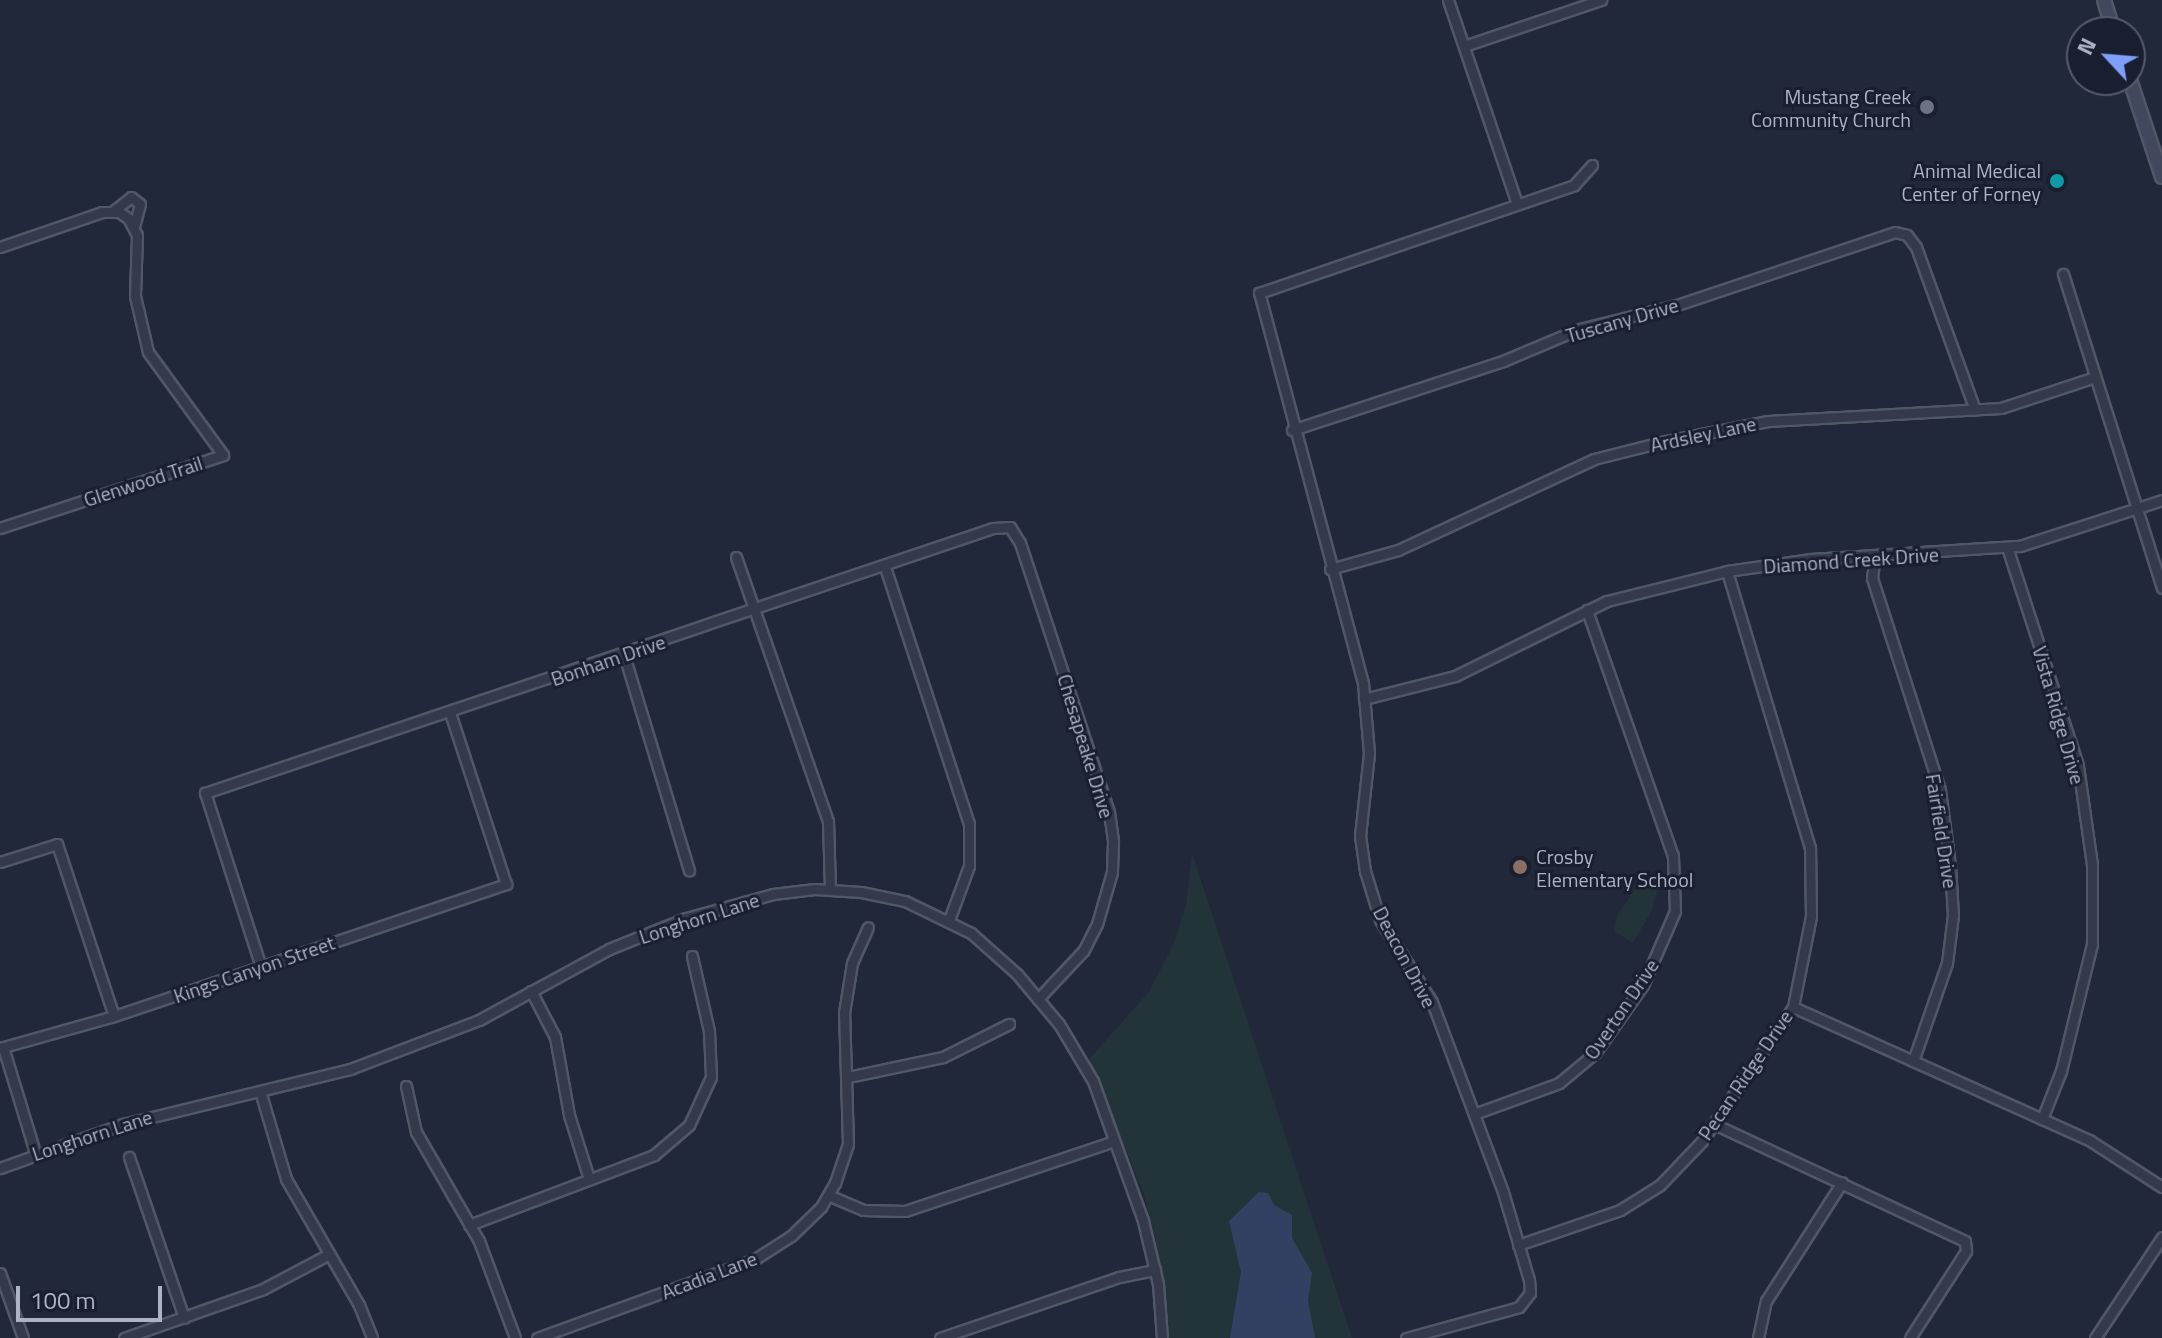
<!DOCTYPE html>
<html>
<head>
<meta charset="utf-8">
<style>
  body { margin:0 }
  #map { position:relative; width:2162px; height:1338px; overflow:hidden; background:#202839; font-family:"Titillium Web",sans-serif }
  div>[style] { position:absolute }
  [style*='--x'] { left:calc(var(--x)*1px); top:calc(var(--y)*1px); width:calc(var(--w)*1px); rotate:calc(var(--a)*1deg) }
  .green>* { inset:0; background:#22343a }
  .water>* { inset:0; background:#334061 }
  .roads { filter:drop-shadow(2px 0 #515767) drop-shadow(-2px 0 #515767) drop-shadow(0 2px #515767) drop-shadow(0 -2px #515767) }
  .minor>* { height:9px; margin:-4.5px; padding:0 4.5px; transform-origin:4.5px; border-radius:4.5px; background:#343a49 }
  .secondary>* { height:12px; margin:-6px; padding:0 6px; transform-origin:6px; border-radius:6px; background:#42485c }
  .dots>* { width:22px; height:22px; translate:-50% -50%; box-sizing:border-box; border:4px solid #191f2e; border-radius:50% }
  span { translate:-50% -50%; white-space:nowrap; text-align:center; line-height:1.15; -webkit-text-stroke:6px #191f2e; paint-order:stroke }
  .poi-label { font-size:20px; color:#aeb4c6 }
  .right { translate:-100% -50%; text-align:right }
  .left { translate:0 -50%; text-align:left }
  .street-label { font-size:20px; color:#aeb4c6 }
  .north { position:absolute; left:2066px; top:16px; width:80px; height:80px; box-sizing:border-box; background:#191f2e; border:2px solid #555b6b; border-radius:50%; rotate:296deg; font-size:22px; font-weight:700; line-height:32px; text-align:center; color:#aeb4c6 }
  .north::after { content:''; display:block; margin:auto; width:28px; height:36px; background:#7f9efa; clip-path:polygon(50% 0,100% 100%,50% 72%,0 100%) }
  .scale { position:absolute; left:16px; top:1286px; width:146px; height:36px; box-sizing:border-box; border:4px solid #aeb4c6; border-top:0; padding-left:10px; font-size:24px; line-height:28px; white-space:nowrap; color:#aeb4c6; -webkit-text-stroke:6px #191f2e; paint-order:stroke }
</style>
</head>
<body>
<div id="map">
  <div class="green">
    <div style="clip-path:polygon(1192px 853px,1352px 1338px,1167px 1338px,1165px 1300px,1145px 1197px,1089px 1059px,1149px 992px,1174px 943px,1186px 905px)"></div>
    <div style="clip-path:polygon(1643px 877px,1658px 886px,1652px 910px,1633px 943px,1614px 931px,1617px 916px)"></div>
  </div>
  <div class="water">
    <div style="clip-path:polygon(1259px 1192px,1268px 1193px,1274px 1205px,1292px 1215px,1292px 1238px,1312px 1273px,1308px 1301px,1315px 1338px,1230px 1338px,1241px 1272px,1229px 1221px)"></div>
  </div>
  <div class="roads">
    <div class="minor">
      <div style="--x:1448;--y:0;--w:215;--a:71.3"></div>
      <div style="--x:1464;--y:46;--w:145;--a:-18.6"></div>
      <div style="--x:112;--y:212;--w:24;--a:-38"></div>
      <div style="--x:131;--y:197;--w:11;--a:38"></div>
      <div style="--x:140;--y:204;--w:23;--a:105"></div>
      <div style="--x:0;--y:247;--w:108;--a:-18.9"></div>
      <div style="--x:102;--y:212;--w:17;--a:0"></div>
      <div style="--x:119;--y:212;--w:11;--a:34"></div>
      <div style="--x:128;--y:218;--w:19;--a:62"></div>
      <div style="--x:137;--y:235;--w:61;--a:91.9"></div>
      <div style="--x:135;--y:296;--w:57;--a:76.9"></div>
      <div style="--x:148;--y:352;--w:127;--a:53.9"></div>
      <div style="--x:223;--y:455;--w:235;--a:161.9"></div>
      <div style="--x:2063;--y:274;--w:329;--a:72.5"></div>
      <div style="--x:1292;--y:430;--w:222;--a:-18.1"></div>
      <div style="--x:1503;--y:361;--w:82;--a:-22.8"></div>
      <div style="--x:1579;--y:329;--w:101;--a:-13.8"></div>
      <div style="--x:1677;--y:305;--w:230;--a:-18.5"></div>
      <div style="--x:1895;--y:232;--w:12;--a:14"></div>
      <div style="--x:1907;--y:235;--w:15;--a:53"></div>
      <div style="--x:1916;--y:247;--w:173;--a:70.1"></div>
      <div style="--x:2007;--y:547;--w:230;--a:72"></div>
      <div style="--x:2078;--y:766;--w:99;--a:81.9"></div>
      <div style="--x:2092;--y:864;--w:80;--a:90"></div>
      <div style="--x:2092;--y:944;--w:131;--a:103.7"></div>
      <div style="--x:2061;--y:1071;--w:52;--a:111.6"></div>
      <div style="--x:1875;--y:556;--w:22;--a:98"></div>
      <div style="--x:1872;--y:578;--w:223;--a:72.2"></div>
      <div style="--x:1940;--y:790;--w:76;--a:82.4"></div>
      <div style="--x:1950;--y:865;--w:50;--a:86.6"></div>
      <div style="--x:1953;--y:915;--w:48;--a:97.1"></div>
      <div style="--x:1947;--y:963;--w:104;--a:109.1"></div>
      <div style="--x:736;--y:557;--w:280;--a:70.8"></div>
      <div style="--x:828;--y:821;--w:68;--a:88.3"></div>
      <div style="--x:885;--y:567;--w:270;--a:71.9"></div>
      <div style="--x:969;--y:824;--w:42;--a:90"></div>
      <div style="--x:969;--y:866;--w:58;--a:110.3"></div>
      <div style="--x:1330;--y:569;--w:71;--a:-15.6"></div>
      <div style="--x:1398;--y:550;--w:216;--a:-24.9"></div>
      <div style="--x:1594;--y:459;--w:69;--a:-14.2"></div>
      <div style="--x:1661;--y:442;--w:109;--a:-11.1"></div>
      <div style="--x:1768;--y:421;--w:233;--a:-3.2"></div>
      <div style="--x:2001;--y:408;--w:99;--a:-18.3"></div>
      <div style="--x:624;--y:655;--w:225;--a:73.2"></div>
      <div style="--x:1364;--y:699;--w:94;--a:-14.2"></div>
      <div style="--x:1455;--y:676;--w:169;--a:-26.3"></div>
      <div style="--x:1607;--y:601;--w:124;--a:-14"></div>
      <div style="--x:1727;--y:571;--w:85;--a:-8.1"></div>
      <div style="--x:1811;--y:559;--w:209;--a:-3.6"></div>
      <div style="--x:2020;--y:546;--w:149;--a:-17.9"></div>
      <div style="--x:0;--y:862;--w:60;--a:-17.5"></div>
      <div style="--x:57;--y:844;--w:181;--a:71.7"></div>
      <div style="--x:261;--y:967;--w:183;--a:-107.8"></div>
      <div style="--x:205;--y:793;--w:831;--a:-18.59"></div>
      <div style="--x:993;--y:528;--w:17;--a:-3"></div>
      <div style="--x:1010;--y:527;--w:19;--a:58"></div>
      <div style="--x:1020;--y:543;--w:283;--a:71.7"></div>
      <div style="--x:1109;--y:812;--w:30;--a:82"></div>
      <div style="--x:1113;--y:842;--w:30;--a:92"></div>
      <div style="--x:1112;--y:872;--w:54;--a:106.1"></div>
      <div style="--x:1097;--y:924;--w:30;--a:117"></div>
      <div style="--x:1083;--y:951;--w:66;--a:133.2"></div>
      <div style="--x:531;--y:991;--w:52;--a:62.4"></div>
      <div style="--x:555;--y:1037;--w:79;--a:79.8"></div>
      <div style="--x:569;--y:1115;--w:67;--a:72.6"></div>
      <div style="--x:1793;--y:1007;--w:325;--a:24.2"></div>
      <div style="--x:2089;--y:1140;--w:87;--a:32.8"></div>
      <div style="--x:3;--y:1047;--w:110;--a:73.1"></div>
      <div style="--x:0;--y:1048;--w:118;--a:-15.7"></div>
      <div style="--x:114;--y:1016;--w:414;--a:-18.6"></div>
      <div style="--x:506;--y:884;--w:180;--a:-108.1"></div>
      <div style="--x:848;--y:1077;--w:97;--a:-11.9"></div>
      <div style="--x:943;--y:1057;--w:74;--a:-26.6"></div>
      <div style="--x:406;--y:1086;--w:47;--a:77.7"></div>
      <div style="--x:416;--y:1132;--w:126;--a:60"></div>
      <div style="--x:479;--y:1241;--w:103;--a:69.6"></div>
      <div style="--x:260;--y:1091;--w:92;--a:73.5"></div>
      <div style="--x:286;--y:1179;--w:146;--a:59.9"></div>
      <div style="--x:359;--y:1305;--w:35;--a:68"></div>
      <div style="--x:1474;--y:1114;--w:90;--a:-20"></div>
      <div style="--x:1559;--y:1083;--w:47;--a:-39.8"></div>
      <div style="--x:1595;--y:1053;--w:83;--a:-54.8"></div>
      <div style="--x:1643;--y:985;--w:81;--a:-66.6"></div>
      <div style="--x:1675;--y:911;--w:55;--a:-92.1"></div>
      <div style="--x:1673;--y:856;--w:261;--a:-109.3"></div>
      <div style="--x:1714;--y:1124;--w:277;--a:25"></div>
      <div style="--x:1965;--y:1241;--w:10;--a:84"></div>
      <div style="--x:1966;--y:1251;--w:103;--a:122.8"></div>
      <div style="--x:129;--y:1157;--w:170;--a:71.1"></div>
      <div style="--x:0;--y:1168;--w:131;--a:-19.7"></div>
      <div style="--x:123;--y:1124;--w:234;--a:-13.6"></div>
      <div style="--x:350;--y:1069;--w:138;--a:-20.8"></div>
      <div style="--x:479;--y:1020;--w:148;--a:-28.6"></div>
      <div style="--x:609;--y:949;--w:83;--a:-21.9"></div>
      <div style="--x:686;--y:918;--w:90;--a:-15.4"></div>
      <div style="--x:773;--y:894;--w:42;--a:-6.8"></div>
      <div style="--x:815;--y:889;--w:46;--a:3.7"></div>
      <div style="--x:861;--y:892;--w:45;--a:11.6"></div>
      <div style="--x:905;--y:901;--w:73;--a:25.9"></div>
      <div style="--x:971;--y:933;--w:62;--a:41.7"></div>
      <div style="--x:1017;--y:974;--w:65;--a:50"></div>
      <div style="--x:1059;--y:1024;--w:66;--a:59.2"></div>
      <div style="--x:1093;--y:1081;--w:149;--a:70.3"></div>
      <div style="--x:1143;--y:1221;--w:65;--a:76.6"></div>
      <div style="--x:1158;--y:1284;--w:54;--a:85.8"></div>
      <div style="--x:828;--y:1195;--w:38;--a:23"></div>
      <div style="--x:863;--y:1210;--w:42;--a:1.4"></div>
      <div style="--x:905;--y:1211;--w:220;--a:-18.5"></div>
      <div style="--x:469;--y:1225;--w:198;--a:-20.7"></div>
      <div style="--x:654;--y:1155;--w:46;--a:-40.6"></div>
      <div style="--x:689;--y:1125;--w:53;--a:-65.4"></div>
      <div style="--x:711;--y:1077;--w:46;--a:-92.5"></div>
      <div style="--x:709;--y:1031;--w:77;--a:-102.8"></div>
      <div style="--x:1518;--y:1245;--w:108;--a:-18.9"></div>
      <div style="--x:1620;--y:1210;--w:47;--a:-32"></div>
      <div style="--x:1660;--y:1185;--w:61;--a:-46.3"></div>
      <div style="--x:1702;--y:1141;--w:162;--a:-55.8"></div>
      <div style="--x:1793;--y:1007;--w:93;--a:-78.8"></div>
      <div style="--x:1811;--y:916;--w:68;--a:-90.8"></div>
      <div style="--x:1810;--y:848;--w:289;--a:-106.7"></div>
      <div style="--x:0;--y:1273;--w:69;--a:70.5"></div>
      <div style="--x:124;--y:1338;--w:147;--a:-19.4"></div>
      <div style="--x:263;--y:1289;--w:75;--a:-27.9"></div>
      <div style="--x:537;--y:1338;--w:232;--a:-19.9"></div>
      <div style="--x:755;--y:1259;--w:43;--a:-32.6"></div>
      <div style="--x:791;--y:1236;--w:42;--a:-44"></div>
      <div style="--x:821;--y:1207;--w:28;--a:-60"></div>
      <div style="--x:835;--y:1183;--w:41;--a:-71.6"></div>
      <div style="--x:848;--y:1144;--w:131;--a:-91.7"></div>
      <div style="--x:844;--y:1013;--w:51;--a:-80.9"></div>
      <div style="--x:852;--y:963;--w:39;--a:-66"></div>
      <div style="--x:940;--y:1338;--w:189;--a:-18.8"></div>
      <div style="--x:1119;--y:1277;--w:37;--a:-11"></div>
      <div style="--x:1406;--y:1338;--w:117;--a:-15.3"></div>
      <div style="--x:1519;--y:1307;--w:18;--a:-52"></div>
      <div style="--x:1530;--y:1293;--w:13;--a:-94"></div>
      <div style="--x:1529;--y:1280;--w:92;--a:-106.5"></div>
      <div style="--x:1503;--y:1192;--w:203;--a:-110.5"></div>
      <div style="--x:1432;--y:1002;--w:97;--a:-122.4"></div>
      <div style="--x:1380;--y:920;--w:51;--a:-107"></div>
      <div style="--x:1365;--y:871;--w:35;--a:-98"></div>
      <div style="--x:1360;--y:836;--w:83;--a:-83.8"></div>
      <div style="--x:1369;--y:753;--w:70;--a:-94.9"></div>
      <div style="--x:1363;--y:683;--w:404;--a:-104.9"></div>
      <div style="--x:1259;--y:293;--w:333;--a:-18.9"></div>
      <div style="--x:1574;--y:185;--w:27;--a:-48"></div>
      <div style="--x:1758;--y:1338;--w:38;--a:-78"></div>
      <div style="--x:1766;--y:1301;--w:141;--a:-57.4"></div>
      <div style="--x:2095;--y:1338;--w:121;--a:-56.4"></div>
    </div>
    <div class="secondary">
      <div style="--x:2104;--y:0;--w:34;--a:73"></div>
      <div style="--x:2130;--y:80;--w:102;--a:71.7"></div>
    </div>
  </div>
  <div class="dots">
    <div style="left:1927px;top:107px;background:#6b7280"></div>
    <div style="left:2057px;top:181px;background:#0f9aa8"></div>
    <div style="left:1520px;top:867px;background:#8d6e63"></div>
  </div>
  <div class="poi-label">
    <span class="right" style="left:1911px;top:108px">Mustang Creek<br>Community Church</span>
    <span class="right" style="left:2041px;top:182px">Animal Medical<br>Center of Forney</span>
    <span class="left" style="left:1536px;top:868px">Crosby<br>Elementary School</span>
  </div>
  <div class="street-label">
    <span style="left:1622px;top:320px;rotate:-16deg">Tuscany Drive</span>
    <span style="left:1703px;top:434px;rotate:-12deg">Ardsley Lane</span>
    <span style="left:143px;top:481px;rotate:-18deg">Glenwood Trail</span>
    <span style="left:1851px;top:560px;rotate:-4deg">Diamond Creek Drive</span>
    <span style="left:608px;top:660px;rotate:-19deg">Bonham Drive</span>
    <span style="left:2059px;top:715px;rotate:74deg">Vista Ridge Drive</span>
    <span style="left:1086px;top:746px;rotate:73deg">Chesapeake Drive</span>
    <span style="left:1942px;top:831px;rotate:81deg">Fairfield Drive</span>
    <span style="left:699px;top:918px;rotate:-18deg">Longhorn Lane</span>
    <span style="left:1405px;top:957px;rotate:62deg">Deacon Drive</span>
    <span style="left:254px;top:969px;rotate:-19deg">Kings Canyon Street</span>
    <span style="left:1621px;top:1009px;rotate:-56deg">Overton Drive</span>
    <span style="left:1745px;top:1075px;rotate:-56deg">Pecan Ridge Drive</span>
    <span style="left:92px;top:1135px;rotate:-18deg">Longhorn Lane</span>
    <span style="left:709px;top:1275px;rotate:-21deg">Acadia Lane</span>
  </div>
  <div class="north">N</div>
  <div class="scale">100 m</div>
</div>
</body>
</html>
